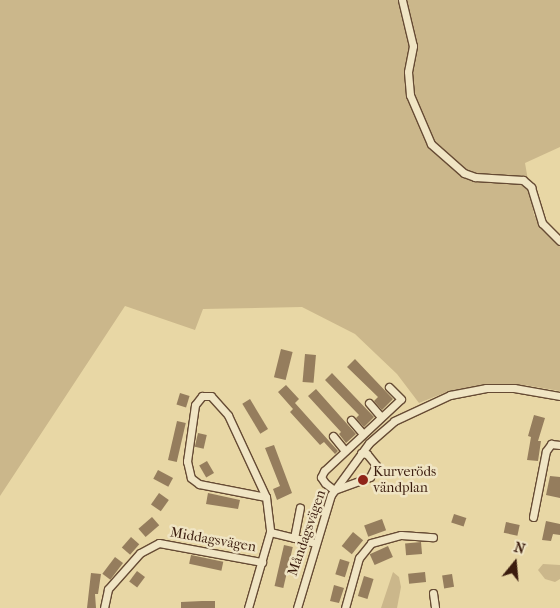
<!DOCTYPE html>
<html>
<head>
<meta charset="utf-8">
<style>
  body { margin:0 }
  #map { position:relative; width:560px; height:608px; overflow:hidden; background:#e8d7a5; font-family:"IM FELL French Canon",serif }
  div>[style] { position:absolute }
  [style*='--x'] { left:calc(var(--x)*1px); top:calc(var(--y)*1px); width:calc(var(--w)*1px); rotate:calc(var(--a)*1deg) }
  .green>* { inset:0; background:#cbb78b }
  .building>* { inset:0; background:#957d5d; transform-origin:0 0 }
  .roads { filter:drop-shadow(1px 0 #664b34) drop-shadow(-1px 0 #664b34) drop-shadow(0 1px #664b34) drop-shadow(0 -1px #664b34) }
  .minor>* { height:7px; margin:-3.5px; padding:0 3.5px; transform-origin:3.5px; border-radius:3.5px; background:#f0e5c4 }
  .dots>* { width:14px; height:14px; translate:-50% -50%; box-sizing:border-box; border:2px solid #f0e5c4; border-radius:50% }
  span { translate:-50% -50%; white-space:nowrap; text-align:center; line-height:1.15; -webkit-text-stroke:5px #f0e5c4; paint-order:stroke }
  .poi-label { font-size:14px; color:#3b1c0e }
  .left { translate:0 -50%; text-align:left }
  .street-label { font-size:14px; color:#3b1c0e }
  .north { position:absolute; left:490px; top:538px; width:50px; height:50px; -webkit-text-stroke:4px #f0e5c4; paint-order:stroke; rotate:17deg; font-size:14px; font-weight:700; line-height:20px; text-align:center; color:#3b1c0e }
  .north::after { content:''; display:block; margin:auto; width:18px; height:22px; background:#3b1c0e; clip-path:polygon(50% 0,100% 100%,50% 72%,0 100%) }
</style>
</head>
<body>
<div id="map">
  <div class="green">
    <div style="clip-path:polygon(0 0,560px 0,560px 147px,525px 163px,534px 215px,560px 245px,560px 391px,524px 385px,476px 386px,449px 391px,419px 403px,397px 374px,355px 334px,302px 307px,203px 309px,195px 330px,125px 306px,0 496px)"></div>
    <div style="clip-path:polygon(543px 564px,560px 565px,560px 579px,555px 582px,545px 579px,538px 570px)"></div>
    <div style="clip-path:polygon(393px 572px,399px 577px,401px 587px,397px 608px,381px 608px)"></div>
  </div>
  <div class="building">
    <div style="left:281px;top:349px;width:12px;height:29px;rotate:14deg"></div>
    <div style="left:305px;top:354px;width:11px;height:28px;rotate:5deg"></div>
    <div style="clip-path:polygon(355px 359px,393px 399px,382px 410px,374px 401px,378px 397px,347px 367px)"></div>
    <div style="clip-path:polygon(332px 373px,374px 417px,364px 427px,356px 418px,359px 415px,325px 380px)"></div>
    <div style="clip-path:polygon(286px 385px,299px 399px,295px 403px,338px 451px,335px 454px,324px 442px,320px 445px,290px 412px,293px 409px,278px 392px)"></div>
    <div style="clip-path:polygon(316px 389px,356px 434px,346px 443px,339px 434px,341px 432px,308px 396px)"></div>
    <div style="left:180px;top:393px;width:10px;height:12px;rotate:17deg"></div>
    <div style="left:250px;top:399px;width:35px;height:9px;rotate:59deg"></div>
    <div style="clip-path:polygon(534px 415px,545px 418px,538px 441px,541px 441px,538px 461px,527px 460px,531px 437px,528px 436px)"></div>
    <div style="left:177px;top:421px;width:9px;height:40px;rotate:13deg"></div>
    <div style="left:198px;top:433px;width:9px;height:14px;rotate:13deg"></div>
    <div style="clip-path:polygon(274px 445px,292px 493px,277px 500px,273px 489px,280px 486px,265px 448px)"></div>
    <div style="left:207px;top:461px;width:14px;height:9px;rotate:60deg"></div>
    <div style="left:158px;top:470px;width:17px;height:10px;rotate:28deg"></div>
    <div style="clip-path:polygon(550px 476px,560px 477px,560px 498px,546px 495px)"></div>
    <div style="left:159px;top:493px;width:12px;height:14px;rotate:35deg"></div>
    <div style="clip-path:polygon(208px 493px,240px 500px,238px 509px,206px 504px)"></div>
    <div style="left:454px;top:514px;width:13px;height:9px;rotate:18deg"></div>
    <div style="left:152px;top:517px;width:11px;height:18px;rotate:49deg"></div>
    <div style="left:382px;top:519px;width:12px;height:19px;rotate:70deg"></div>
    <div style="clip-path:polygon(546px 521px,560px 524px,560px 535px,553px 534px,551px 541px,542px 540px)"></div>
    <div style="left:506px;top:522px;width:14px;height:11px;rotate:12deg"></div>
    <div style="left:353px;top:532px;width:13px;height:18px;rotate:39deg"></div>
    <div style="left:131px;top:537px;width:11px;height:14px;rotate:41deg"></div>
    <div style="left:421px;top:542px;width:12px;height:16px;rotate:85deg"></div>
    <div style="left:284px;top:545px;width:9px;height:42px;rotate:13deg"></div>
    <div style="left:388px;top:546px;width:12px;height:20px;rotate:66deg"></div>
    <div style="left:191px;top:555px;width:33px;height:9px;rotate:12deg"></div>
    <div style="left:115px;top:557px;width:10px;height:21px;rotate:37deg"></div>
    <div style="left:340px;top:559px;width:10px;height:16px;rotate:17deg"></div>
    <div style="left:137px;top:571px;width:10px;height:13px;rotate:37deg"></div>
    <div style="left:425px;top:572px;width:10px;height:17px;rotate:84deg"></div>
    <div style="clip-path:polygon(91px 573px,101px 574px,98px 594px,95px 594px,96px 608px,87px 608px)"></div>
    <div style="left:452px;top:574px;width:13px;height:10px;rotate:81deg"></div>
    <div style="left:364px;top:576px;width:10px;height:21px;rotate:17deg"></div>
    <div style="clip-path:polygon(334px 585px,344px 588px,339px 603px,330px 601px)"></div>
    <div style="clip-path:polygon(202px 601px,215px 601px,215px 608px,181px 608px,181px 602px)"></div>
  </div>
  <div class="roads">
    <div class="minor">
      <div style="--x:402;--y:0;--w:47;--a:76.6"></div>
      <div style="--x:413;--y:46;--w:26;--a:101"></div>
      <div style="--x:408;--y:72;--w:23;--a:85"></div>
      <div style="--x:410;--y:95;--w:53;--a:66.8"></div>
      <div style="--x:431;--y:144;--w:44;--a:41.3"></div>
      <div style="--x:464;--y:173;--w:12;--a:20"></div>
      <div style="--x:475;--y:177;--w:48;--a:3.6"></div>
      <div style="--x:523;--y:180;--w:11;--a:41"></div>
      <div style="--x:531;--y:187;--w:38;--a:73"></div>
      <div style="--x:542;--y:223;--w:25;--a:45"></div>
      <div style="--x:369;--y:403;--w:18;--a:49"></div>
      <div style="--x:351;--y:420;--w:18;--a:49"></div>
      <div style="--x:333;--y:436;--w:19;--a:51"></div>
      <div style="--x:361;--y:453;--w:6;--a:9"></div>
      <div style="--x:367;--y:454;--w:14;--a:51"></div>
      <div style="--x:376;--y:465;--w:13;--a:117"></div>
      <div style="--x:370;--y:477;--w:38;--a:160"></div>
      <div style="--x:334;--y:490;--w:11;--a:-142"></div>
      <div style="--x:325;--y:483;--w:7;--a:-124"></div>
      <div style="--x:321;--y:477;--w:7;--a:-63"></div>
      <div style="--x:324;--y:471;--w:105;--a:-43.1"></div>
      <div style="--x:401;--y:399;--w:17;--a:-135"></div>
      <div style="--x:266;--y:497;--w:90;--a:-114.9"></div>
      <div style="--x:228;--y:415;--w:25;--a:-132"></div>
      <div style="--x:211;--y:396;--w:9;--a:180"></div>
      <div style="--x:202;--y:396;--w:11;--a:128"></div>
      <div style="--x:195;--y:405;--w:57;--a:98.1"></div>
      <div style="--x:187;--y:461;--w:17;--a:77"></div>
      <div style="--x:191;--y:478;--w:10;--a:37"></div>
      <div style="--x:199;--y:484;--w:68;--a:11"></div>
      <div style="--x:266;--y:497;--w:35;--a:83"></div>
      <div style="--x:270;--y:532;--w:46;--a:13.7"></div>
      <div style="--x:533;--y:517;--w:67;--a:-78.9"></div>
      <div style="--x:546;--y:451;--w:9;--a:-54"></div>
      <div style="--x:551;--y:444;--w:9;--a:6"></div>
      <div style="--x:294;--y:538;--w:31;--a:-79"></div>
      <div style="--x:433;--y:593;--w:15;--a:82"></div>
      <div style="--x:104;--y:608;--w:19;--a:-78"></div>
      <div style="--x:108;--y:589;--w:48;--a:-48.4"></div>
      <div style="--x:140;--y:553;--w:21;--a:-28"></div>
      <div style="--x:159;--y:543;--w:105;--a:10.5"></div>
      <div style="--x:248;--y:608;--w:79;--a:-73.9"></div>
      <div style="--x:297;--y:608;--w:118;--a:-73.3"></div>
      <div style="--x:331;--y:495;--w:64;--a:-53.8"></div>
      <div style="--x:369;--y:443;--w:33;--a:-41"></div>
      <div style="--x:394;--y:421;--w:62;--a:-24.9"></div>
      <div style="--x:450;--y:395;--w:37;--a:-11"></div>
      <div style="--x:486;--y:388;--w:28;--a:0"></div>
      <div style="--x:514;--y:388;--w:47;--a:9.9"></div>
      <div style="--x:345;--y:608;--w:52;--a:-74.4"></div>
      <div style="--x:359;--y:558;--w:19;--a:-51"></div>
      <div style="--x:371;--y:543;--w:31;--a:-15"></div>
      <div style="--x:401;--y:535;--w:32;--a:4"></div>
    </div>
  </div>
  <div class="dots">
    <div style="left:363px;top:480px;background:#8f2418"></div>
  </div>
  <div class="poi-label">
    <span class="left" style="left:373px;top:480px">Kurveröds<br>vändplan</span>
  </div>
  <div class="street-label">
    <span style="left:307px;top:533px;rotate:-71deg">Måndagsvägen</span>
    <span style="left:213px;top:540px;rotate:10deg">Middagsvägen</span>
  </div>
  <div class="north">N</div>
</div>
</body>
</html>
